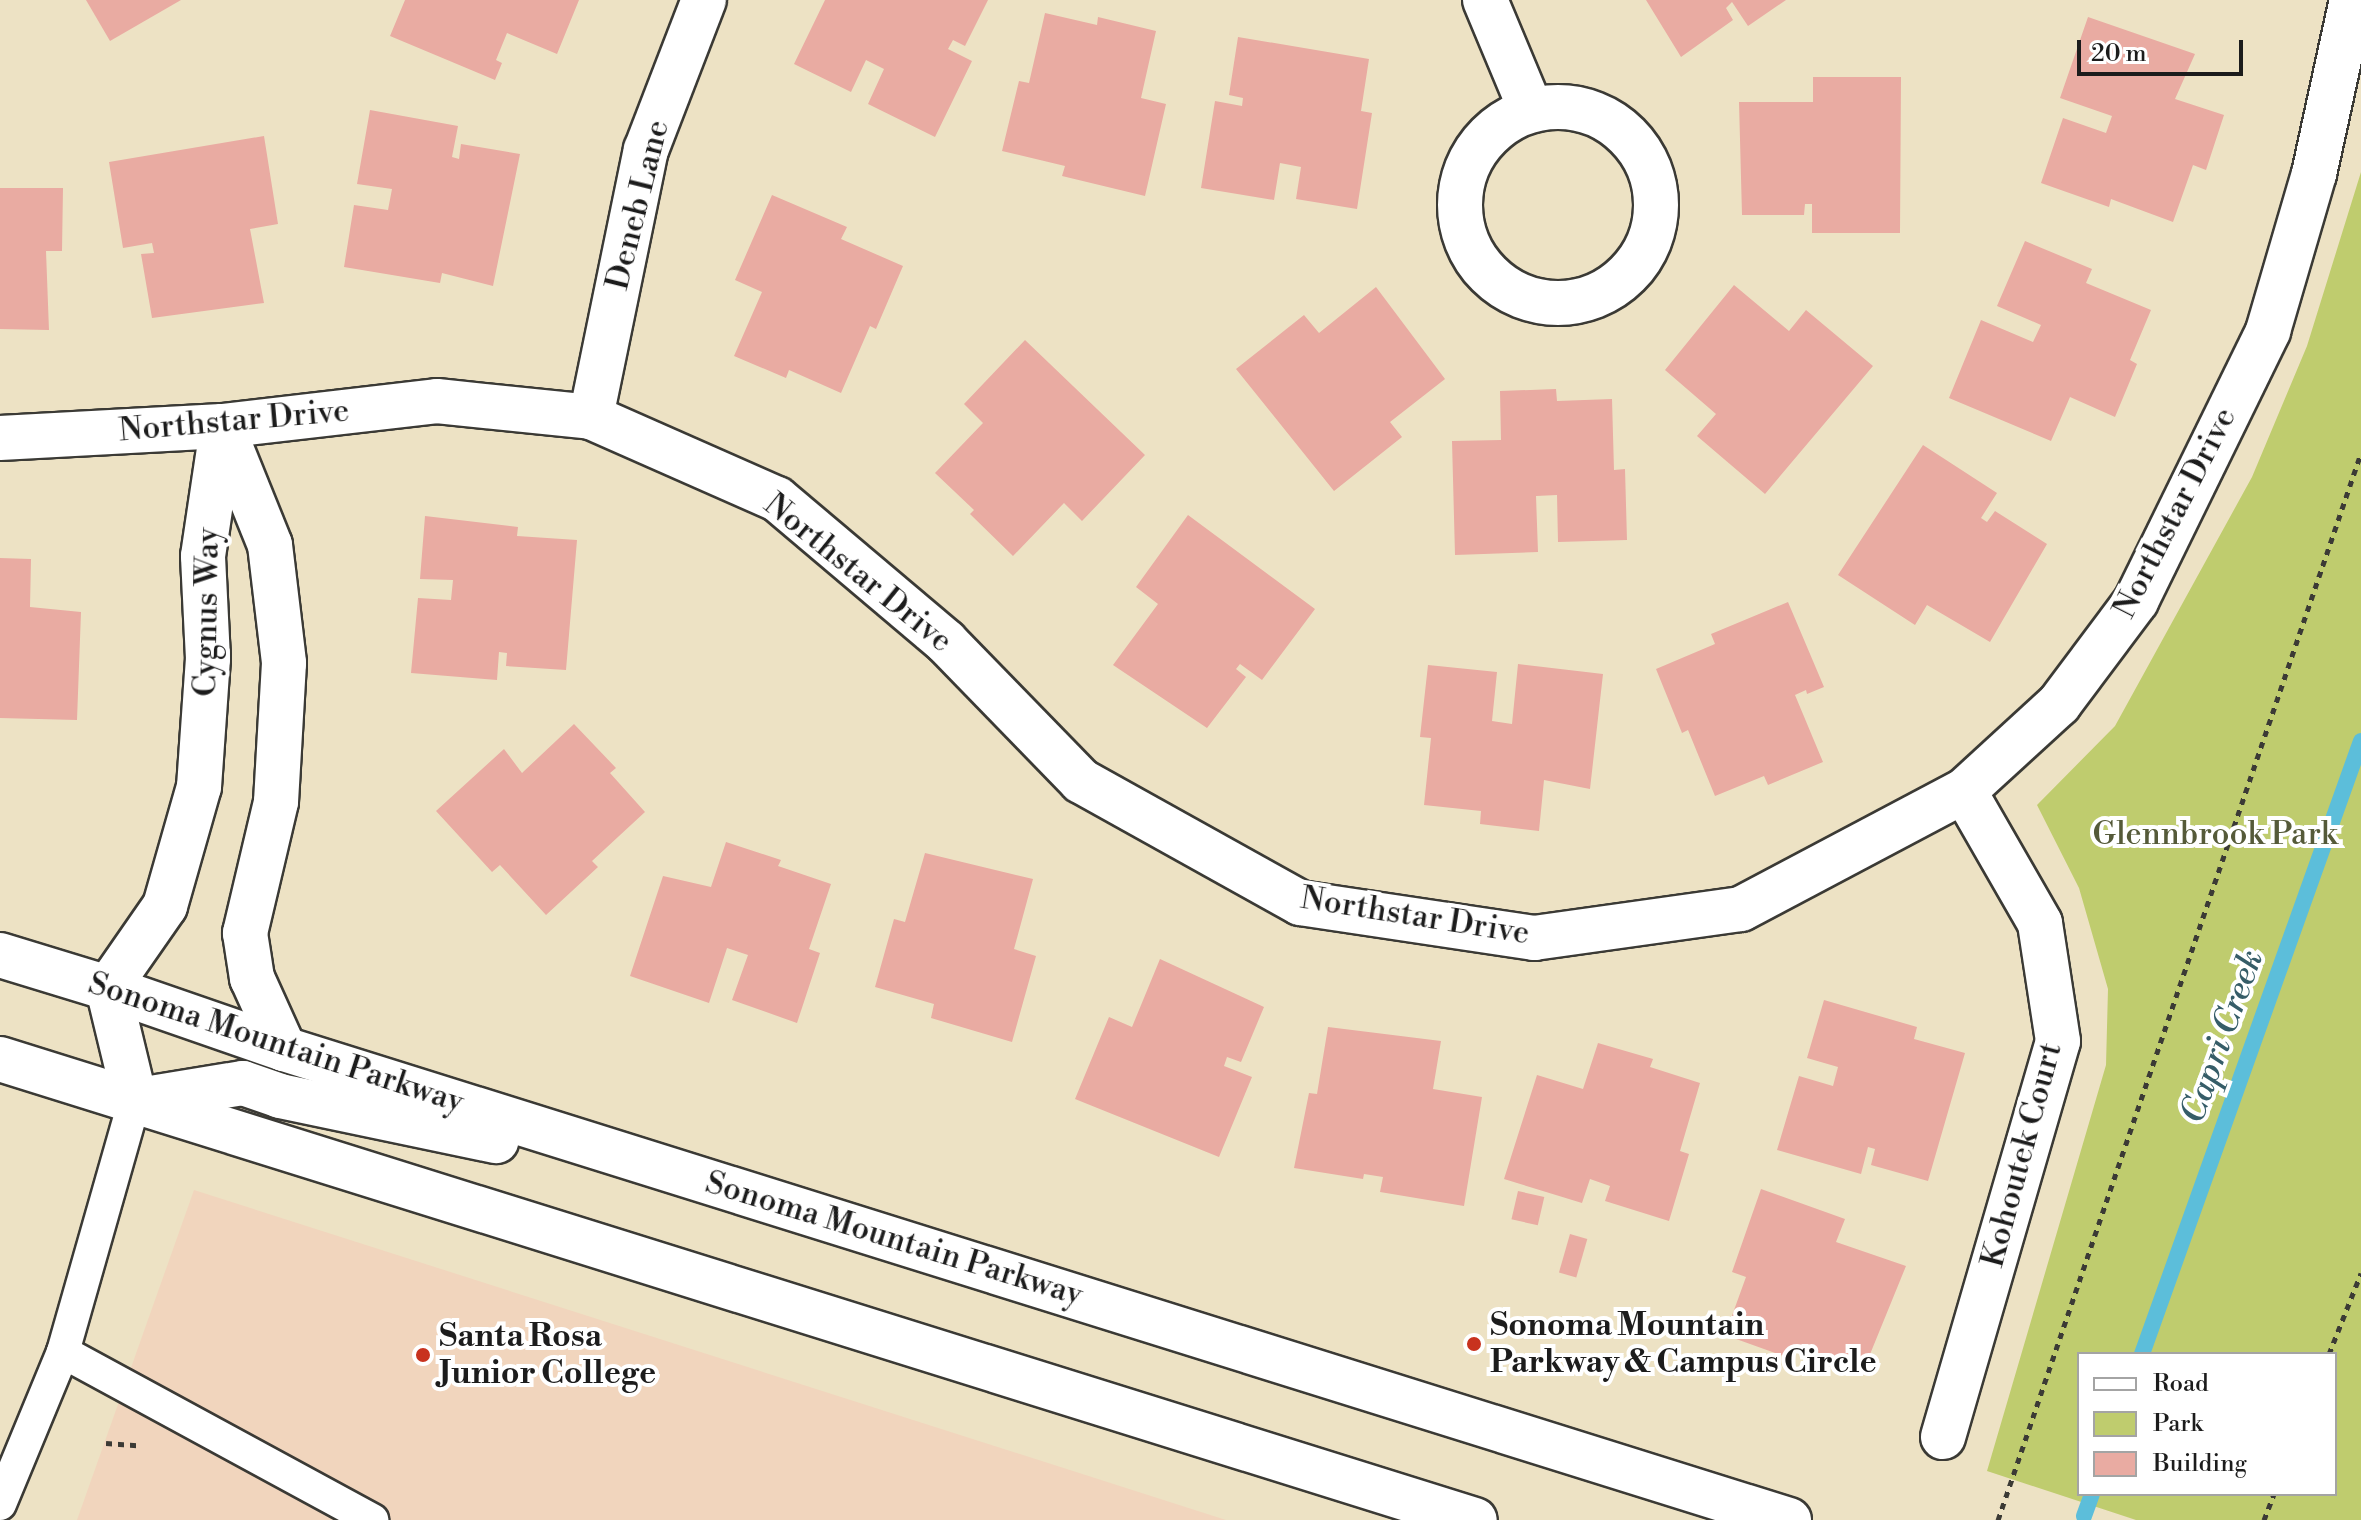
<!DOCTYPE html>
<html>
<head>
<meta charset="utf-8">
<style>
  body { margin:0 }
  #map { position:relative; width:2361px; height:1520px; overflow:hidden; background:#ede2c4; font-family:"Libre Bodoni",serif }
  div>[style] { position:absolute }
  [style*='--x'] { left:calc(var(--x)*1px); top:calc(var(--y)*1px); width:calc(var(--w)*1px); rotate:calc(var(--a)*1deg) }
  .built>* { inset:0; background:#f1d5bd }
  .green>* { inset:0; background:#bfcc6e }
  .stream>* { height:16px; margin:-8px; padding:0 8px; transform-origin:8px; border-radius:8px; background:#5cbeda }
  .building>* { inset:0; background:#e9aba2; transform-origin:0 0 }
  .path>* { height:5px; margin-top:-2.5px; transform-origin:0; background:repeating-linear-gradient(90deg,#3b3a35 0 6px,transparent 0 12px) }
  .roads { filter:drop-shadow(2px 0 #3b3a35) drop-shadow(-2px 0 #3b3a35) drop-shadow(0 2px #3b3a35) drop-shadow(0 -2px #3b3a35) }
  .lane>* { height:32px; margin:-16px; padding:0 16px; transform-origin:16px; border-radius:16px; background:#fff }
  .street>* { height:44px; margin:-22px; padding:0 22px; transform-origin:22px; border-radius:22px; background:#fff }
  .street>.ring { margin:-22px; padding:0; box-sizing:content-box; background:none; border:44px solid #fff; border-radius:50% }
  .secondary>* { height:44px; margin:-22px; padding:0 22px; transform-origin:22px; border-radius:22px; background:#fff }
  .dots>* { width:22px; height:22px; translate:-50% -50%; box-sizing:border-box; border:4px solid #fff; border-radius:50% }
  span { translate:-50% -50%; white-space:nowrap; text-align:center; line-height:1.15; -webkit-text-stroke:8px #fff; paint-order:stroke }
  .street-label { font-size:32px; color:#1c1c1c }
  .park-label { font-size:32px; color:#555a39 }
  .poi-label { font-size:32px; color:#1c1c1c; font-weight:700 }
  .left { translate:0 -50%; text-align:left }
  .water-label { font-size:34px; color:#365d68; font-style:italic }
  .legend { position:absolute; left:2077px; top:1352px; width:260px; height:144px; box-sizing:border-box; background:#fff; border:2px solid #a4a4a4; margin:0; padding:10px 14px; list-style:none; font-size:24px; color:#1c1c1c }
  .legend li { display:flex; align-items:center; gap:16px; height:40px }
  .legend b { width:40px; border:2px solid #a4a4a4 }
  .scale { position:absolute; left:2077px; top:40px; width:166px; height:36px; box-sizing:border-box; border:4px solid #1c1c1c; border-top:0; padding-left:10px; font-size:24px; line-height:28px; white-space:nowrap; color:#1c1c1c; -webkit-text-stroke:6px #fff; paint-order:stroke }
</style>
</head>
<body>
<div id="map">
  <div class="built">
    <div style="clip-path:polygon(194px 1190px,1226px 1520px,77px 1520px)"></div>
  </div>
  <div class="green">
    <div style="clip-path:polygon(evenodd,2361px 172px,2361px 1520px,2136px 1520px,1987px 1471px,2106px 1065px,2108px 989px,2079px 888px,2037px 805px,2115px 726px,2252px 477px,2307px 346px,2361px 172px,2079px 1354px,2335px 1354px,2335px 1494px,2079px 1494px,2079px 1354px)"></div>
  </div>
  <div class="stream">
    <div style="--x:2142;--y:1354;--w:651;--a:-70.34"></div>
    <div style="--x:2084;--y:1516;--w:23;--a:-70"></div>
  </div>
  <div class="building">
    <div style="clip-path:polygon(86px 0,181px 0,110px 41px)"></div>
    <div style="clip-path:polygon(405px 0,579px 0,557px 54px,507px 33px,496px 60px,502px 63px,495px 80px,390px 36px)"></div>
    <div style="clip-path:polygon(825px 0,988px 0,965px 46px,953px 40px,948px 49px,972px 61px,935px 137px,868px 104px,884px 69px,866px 60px,851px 92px,794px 64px)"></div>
    <div style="clip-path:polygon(1646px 0,1786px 0,1748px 26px,1732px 2px,1726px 8px,1733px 20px,1681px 57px)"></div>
    <div style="clip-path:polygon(1045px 13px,1097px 25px,1098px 17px,1156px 31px,1141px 98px,1166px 104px,1145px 196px,1062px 176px,1065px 166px,1002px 151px,1019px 81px,1029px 83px)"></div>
    <div style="clip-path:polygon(2088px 17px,2195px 54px,2175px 99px,2224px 115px,2206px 170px,2193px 165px,2173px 222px,2111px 199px,2109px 207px,2041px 183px,2063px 118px,2106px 133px,2112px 116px,2060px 98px)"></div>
    <div style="clip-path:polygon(1238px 37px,1369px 59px,1361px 111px,1372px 113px,1357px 209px,1296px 199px,1301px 167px,1280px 163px,1274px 200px,1201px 188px,1215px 101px,1242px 106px,1243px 98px,1229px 95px)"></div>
    <div style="clip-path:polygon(1813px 77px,1901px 77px,1900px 233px,1812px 233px,1812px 204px,1805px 204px,1804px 215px,1742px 215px,1739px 102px,1813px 102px)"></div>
    <div style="clip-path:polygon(370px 110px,458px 126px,452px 157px,459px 159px,461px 144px,520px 154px,493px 286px,442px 273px,440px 283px,344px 267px,354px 205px,388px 210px,392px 189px,357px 184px)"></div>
    <div style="clip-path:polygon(264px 136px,278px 224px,250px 229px,264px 303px,152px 318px,141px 254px,154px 253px,152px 243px,123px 248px,109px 162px)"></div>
    <div style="clip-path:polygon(0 188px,63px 188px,62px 251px,46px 251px,49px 330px,0 329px)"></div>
    <div style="clip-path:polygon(772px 195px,847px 227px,841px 239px,903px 266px,876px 329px,870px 326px,841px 393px,789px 370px,786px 378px,734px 356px,762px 292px,735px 280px)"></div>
    <div style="clip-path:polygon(2025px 241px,2092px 269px,2086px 283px,2151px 310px,2130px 360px,2137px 364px,2115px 417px,2070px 397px,2051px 441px,1949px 398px,1981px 320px,2033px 342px,2041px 325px,1997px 306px)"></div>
    <div style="clip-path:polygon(1734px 285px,1789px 331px,1806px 310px,1873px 366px,1765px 494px,1697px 436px,1716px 414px,1665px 370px)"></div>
    <div style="clip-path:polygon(1376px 287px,1445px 379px,1390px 422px,1402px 437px,1334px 491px,1236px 369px,1304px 315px,1319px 333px)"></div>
    <div style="clip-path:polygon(1025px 340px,1145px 455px,1082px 521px,1064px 503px,1013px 556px,970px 514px,974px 510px,935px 473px,983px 423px,964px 404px)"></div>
    <div style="clip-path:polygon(1556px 389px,1557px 401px,1612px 399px,1614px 470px,1625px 469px,1627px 540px,1558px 542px,1557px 495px,1536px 496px,1538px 552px,1455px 555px,1452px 441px,1501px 440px,1500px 391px)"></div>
    <div style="clip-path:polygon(1923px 445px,1997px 493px,1981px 518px,1987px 522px,1995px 511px,2047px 544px,1990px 642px,1927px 605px,1915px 625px,1838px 575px)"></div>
    <div style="clip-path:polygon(1188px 515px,1315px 609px,1262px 680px,1240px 664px,1236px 669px,1246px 677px,1207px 728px,1113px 665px,1158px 604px,1136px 587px)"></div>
    <div style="clip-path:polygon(425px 516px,518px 527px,517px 536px,577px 540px,566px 670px,506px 666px,507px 653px,499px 652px,497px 680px,411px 673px,418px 598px,451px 600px,453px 580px,420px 579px)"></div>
    <div style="clip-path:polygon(0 558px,31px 559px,30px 607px,81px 612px,77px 720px,0 718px)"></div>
    <div style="clip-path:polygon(1788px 602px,1824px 687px,1807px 694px,1806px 690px,1795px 695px,1823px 762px,1768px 785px,1764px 776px,1715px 796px,1688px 730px,1682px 733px,1656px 669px,1715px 644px,1711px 634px)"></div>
    <div style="clip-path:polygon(1518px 664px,1603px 674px,1590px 789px,1544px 780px,1539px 831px,1480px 824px,1481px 811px,1424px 805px,1431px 738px,1420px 737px,1428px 665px,1497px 672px,1492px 721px,1512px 724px)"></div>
    <div style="clip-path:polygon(574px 724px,616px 768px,610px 773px,645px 812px,592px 861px,598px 867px,546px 915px,500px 865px,492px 872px,436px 811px,504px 749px,522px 773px)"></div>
    <div style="clip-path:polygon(726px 842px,781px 860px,778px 866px,831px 884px,809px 949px,820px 953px,797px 1023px,732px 1000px,748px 955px,727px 948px,709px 1003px,630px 976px,663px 876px,711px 887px)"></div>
    <div style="clip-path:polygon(925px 853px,1033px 879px,1014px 949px,1036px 956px,1012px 1042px,931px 1018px,934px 1004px,875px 987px,894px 919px,905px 922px)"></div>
    <div style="clip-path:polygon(1160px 959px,1264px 1007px,1241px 1062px,1227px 1057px,1224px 1066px,1252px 1077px,1219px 1157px,1075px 1099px,1109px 1017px,1132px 1027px)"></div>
    <div style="clip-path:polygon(1824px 1000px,1917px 1027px,1914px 1039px,1965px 1053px,1928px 1181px,1871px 1165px,1875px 1149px,1868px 1147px,1861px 1174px,1777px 1150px,1799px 1076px,1833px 1086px,1838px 1067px,1807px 1058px)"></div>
    <div style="clip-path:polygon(1328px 1027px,1441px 1041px,1433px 1089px,1482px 1097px,1464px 1206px,1380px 1192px,1383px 1177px,1364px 1174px,1363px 1179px,1294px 1168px,1309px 1093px,1317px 1094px)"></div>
    <div style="clip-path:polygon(1598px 1043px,1653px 1059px,1650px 1067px,1700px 1083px,1680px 1151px,1689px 1154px,1669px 1221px,1605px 1201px,1610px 1186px,1590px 1179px,1582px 1203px,1504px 1179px,1537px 1075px,1583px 1089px)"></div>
    <div style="clip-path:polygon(1761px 1189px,1845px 1219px,1836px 1242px,1906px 1266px,1864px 1369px,1797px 1345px,1792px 1359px,1725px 1335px,1746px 1277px,1732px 1272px)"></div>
    <div style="left:1518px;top:1191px;width:27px;height:29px;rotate:13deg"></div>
    <div style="left:1570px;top:1234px;width:18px;height:40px;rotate:16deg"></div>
  </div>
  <div class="path">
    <div style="--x:2329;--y:1354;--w:87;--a:-68.4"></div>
    <div style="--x:106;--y:1443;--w:31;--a:4"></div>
    <div style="--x:1998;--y:1520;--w:1127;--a:-71.21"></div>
    <div style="--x:2264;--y:1520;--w:28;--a:-69"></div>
  </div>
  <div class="roads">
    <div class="lane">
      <div style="--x:63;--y:1352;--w:352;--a:28.5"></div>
      <div style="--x:0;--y:1504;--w:165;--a:-67.5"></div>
      <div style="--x:63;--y:1352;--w:262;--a:-74.1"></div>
    </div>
    <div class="street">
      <div style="--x:1485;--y:0;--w:119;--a:67.3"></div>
      <div class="ring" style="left:1460px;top:107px;width:152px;height:152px"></div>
      <div style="--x:591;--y:417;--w:273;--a:-78.4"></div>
      <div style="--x:646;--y:150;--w:161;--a:-68.9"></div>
      <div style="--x:222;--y:426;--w:128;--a:68"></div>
      <div style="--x:270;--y:545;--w:119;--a:83.2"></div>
      <div style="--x:284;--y:663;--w:139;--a:93.3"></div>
      <div style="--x:276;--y:802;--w:135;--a:103.3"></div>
      <div style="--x:245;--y:933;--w:46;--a:81.2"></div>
      <div style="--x:252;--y:978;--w:78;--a:65.7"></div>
      <div style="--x:0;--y:438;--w:222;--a:-3.1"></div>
      <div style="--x:222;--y:426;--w:216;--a:-6.6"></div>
      <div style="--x:437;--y:401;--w:155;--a:5.9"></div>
      <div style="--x:591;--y:417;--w:203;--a:23.8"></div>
      <div style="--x:777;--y:499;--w:221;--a:40.2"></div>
      <div style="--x:946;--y:642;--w:194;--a:45.8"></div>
      <div style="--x:1081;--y:781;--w:251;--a:29.1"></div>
      <div style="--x:1300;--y:903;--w:237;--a:8.5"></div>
      <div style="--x:1534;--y:938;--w:209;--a:-8"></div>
      <div style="--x:1741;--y:909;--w:252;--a:-27.9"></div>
      <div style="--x:1964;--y:791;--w:129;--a:-42.5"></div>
      <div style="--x:2059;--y:704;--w:129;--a:-53.2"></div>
      <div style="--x:2136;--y:601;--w:301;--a:-63.9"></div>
      <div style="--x:2268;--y:331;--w:164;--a:-73.7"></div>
      <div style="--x:2314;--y:174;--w:178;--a:-77.7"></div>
      <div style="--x:108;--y:988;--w:100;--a:-55.2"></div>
      <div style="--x:165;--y:906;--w:124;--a:-74.1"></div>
      <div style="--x:199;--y:787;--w:128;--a:-86"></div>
      <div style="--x:208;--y:659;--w:103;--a:-92.8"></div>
      <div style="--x:203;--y:556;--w:128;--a:-81.5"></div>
      <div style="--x:1943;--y:1437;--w:412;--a:-73.8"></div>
      <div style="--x:2058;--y:1041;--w:119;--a:-98.7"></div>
      <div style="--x:2040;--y:923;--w:152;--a:-119.9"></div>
    </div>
    <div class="secondary">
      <div style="--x:0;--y:955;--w:113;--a:17"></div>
      <div style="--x:108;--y:988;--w:186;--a:19.1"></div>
      <div style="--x:284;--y:1049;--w:1577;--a:17.38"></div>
      <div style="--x:108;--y:988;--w:115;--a:76.4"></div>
      <div style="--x:0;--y:1059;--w:1545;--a:17.36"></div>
      <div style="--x:145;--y:1099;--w:99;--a:-9.3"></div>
      <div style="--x:243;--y:1083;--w:39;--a:19"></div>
      <div style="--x:280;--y:1096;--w:221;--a:11.8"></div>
    </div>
  </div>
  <div class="dots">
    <div style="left:1474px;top:1344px;background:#c8321e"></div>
    <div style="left:423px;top:1355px;background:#c8321e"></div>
  </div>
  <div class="street-label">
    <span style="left:638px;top:205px;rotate:-76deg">Deneb Lane</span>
    <span style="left:234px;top:421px;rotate:-5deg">Northstar Drive</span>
    <span style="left:2175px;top:513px;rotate:-63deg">Northstar Drive</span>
    <span style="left:858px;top:573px;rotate:39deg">Northstar Drive</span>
    <span style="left:207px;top:612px;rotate:-89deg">Cygnus Way</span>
    <span style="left:1415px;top:916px;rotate:9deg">Northstar Drive</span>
    <span style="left:276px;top:1043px;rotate:18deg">Sonoma Mountain Parkway</span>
    <span style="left:2022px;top:1155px;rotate:-75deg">Kohoutek Court</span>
    <span style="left:894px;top:1239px;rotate:17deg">Sonoma Mountain Parkway</span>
  </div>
  <div class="park-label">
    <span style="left:2215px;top:834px">Glennbrook Park</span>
  </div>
  <div class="poi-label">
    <span class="left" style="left:1490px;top:1344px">Sonoma Mountain<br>Parkway &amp; Campus Circle</span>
    <span class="left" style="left:439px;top:1355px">Santa Rosa<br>Junior College</span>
  </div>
  <div class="water-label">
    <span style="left:2223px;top:1037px;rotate:-70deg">Capri Creek</span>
  </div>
  <ul class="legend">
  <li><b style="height:10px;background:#fff"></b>Road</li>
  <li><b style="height:22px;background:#bfcc6e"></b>Park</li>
  <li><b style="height:22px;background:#e9aba2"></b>Building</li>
  </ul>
  <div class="scale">20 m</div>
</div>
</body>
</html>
